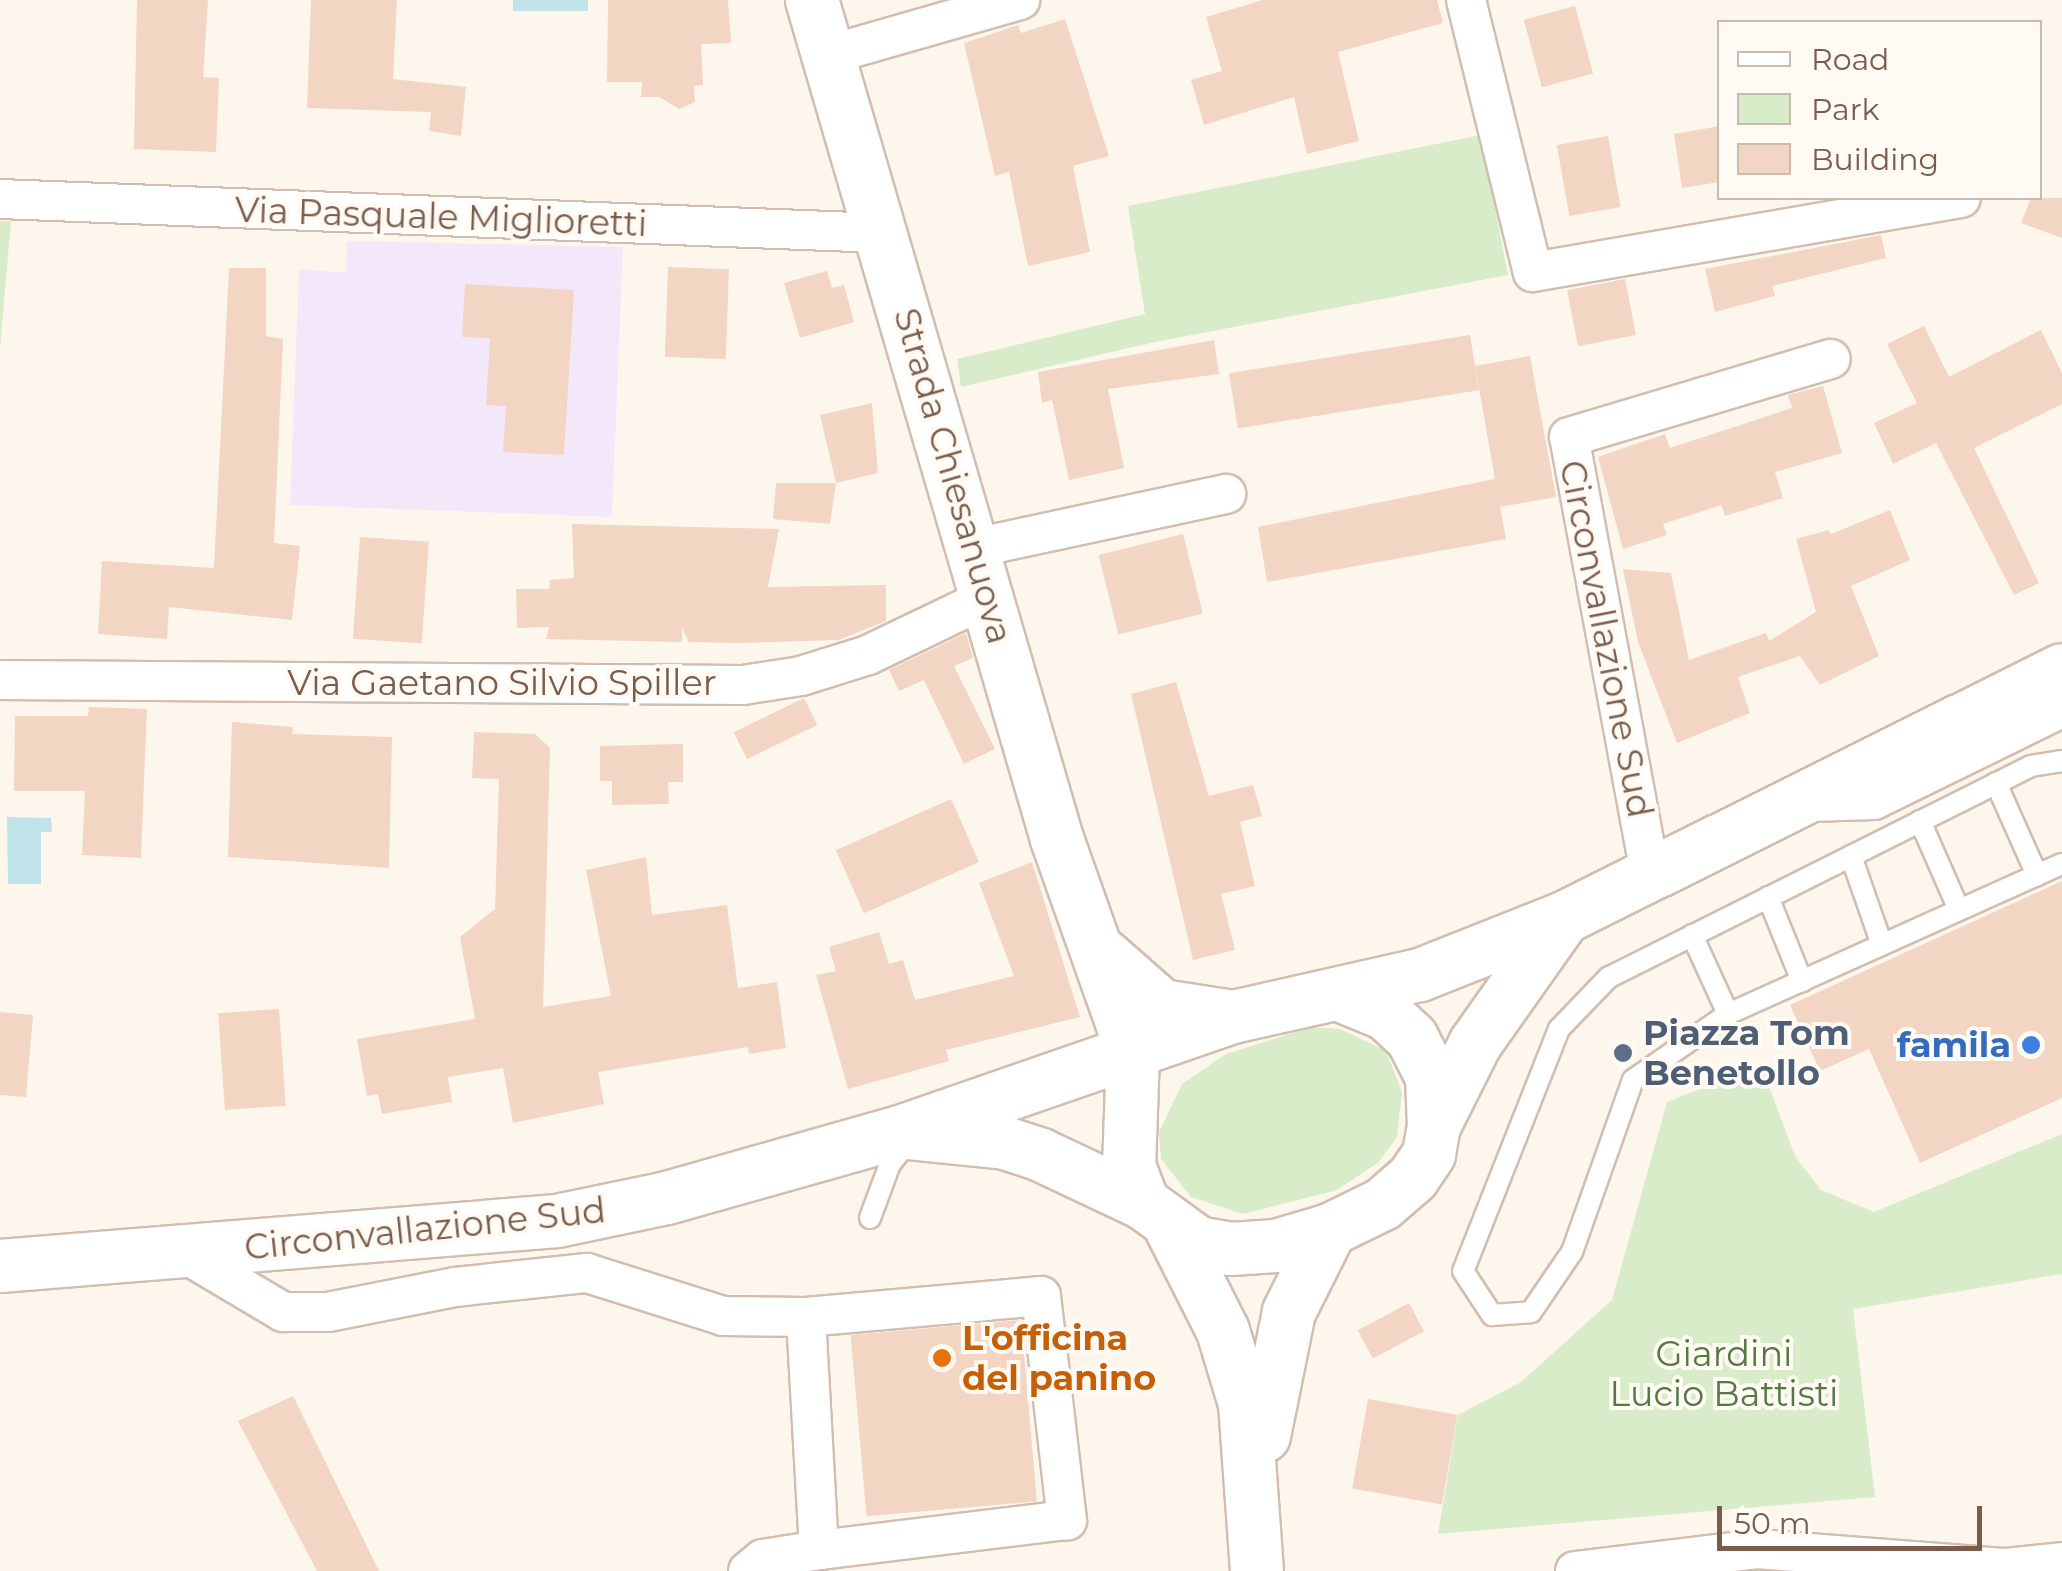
<!DOCTYPE html>
<html>
<head>
<meta charset="utf-8">
<style>
  body { margin:0 }
  #map { position:relative; width:2062px; height:1571px; overflow:hidden; background:#fdf6ec; font-family:Montserrat,sans-serif }
  div>[style] { position:absolute }
  [style*='--x'] { left:calc(var(--x)*1px); top:calc(var(--y)*1px); width:calc(var(--w)*1px); rotate:calc(var(--a)*1deg) }
  .education>* { inset:0; background:#f3e8fa }
  .green>* { inset:0; background:#d8ecc9 }
  .water>* { inset:0; background:#bfe3e8; transform-origin:0 0 }
  .building>* { inset:0; background:#f3d5c3; transform-origin:0 0 }
  .roads { filter:drop-shadow(2px 0 #d1beb0) drop-shadow(-2px 0 #d1beb0) drop-shadow(0 2px #d1beb0) drop-shadow(0 -2px #d1beb0) }
  .service>* { height:20px; margin:-10px; padding:0 10px; transform-origin:10px; border-radius:10px; background:#fff }
  .minor>* { height:38px; margin:-19px; padding:0 19px; transform-origin:19px; border-radius:19px; background:#fff }
  .secondary>* { height:52px; margin:-26px; padding:0 26px; transform-origin:26px; border-radius:26px; background:#fff }
  .dots>* { width:28px; height:28px; translate:-50% -50%; box-sizing:border-box; border:5px solid #fffaf3; border-radius:50% }
  span { translate:-50% -50%; white-space:nowrap; text-align:center; line-height:1.15; -webkit-text-stroke:8px #fffaf3; paint-order:stroke }
  .street-label { font-size:35px; color:#7a5c4d }
  .service-label { font-size:35px; color:#4e5e75; font-weight:700 }
  .left { translate:0 -50%; text-align:left }
  .shop-label { font-size:35px; color:#366cbe; font-weight:700 }
  .right { translate:-100% -50%; text-align:right }
  .food-label { font-size:35px; color:#c56008; font-weight:700 }
  .park-label { font-size:35px; color:#537a41 }
  .legend { position:absolute; left:1717px; top:20px; width:325px; height:180px; box-sizing:border-box; background:#fffaf3; border:2px solid #cabbb1; margin:0; padding:12px 18px; list-style:none; font-size:30px; color:#7a5c4d }
  .legend li { display:flex; align-items:center; gap:20px; height:50px }
  .legend b { width:50px; border:2px solid #cabbb1 }
  .scale { position:absolute; left:1717px; top:1506px; width:265px; height:45px; box-sizing:border-box; border:5px solid #7a5c4d; border-top:0; padding-left:12px; font-size:30px; line-height:35px; white-space:nowrap; color:#7a5c4d; -webkit-text-stroke:8px #fffaf3; paint-order:stroke }
</style>
</head>
<body>
<div id="map">
  <div class="education">
    <div style="clip-path:polygon(347px 241px,623px 247px,612px 517px,290px 505px,299px 269px,346px 273px)"></div>
  </div>
  <div class="green">
    <div style="clip-path:polygon(1481px 135px,1508px 275px,1150px 343px,961px 387px,957px 359px,1145px 314px,1128px 206px)"></div>
    <div style="clip-path:polygon(0 221px,11px 221px,0 349px)"></div>
    <div style="clip-path:polygon(1311px 1027px,1340px 1029px,1386px 1051px,1402px 1092px,1397px 1137px,1379px 1162px,1337px 1190px,1243px 1214px,1191px 1197px,1161px 1159px,1159px 1132px,1182px 1084px,1226px 1054px)"></div>
    <div style="clip-path:polygon(1761px 1065px,1795px 1156px,1821px 1190px,1874px 1212px,2062px 1134px,2062px 1274px,1853px 1309px,1875px 1497px,1438px 1534px,1458px 1415px,1521px 1382px,1612px 1300px,1667px 1102px)"></div>
  </div>
  <div class="water">
    <div style="left:513px;top:0;width:75px;height:11px"></div>
    <div style="clip-path:polygon(7px 817px,51px 818px,52px 832px,41px 832px,41px 884px,8px 884px)"></div>
  </div>
  <div class="building">
    <div style="clip-path:polygon(137px 0,208px 0,203px 77px,219px 78px,216px 152px,134px 149px)"></div>
    <div style="clip-path:polygon(311px 0,397px 0,393px 79px,466px 87px,461px 136px,429px 131px,431px 112px,307px 108px)"></div>
    <div style="clip-path:polygon(608px 0,728px 0,731px 43px,701px 44px,703px 85px,694px 86px,695px 102px,679px 109px,659px 97px,641px 97px,642px 82px,607px 82px)"></div>
    <div style="clip-path:polygon(1263px 0,1437px 0,1443px 23px,1338px 52px,1359px 141px,1307px 154px,1294px 97px,1204px 125px,1191px 80px,1222px 71px,1206px 17px)"></div>
    <div style="left:1575px;top:6px;width:70px;height:53px;rotate:75deg"></div>
    <div style="clip-path:polygon(1065px 19px,1109px 156px,1073px 166px,1090px 252px,1028px 266px,1009px 172px,995px 176px,964px 43px,1018px 25px,1021px 33px)"></div>
    <div style="clip-path:polygon(1720px 126px,1720px 182px,1682px 188px,1674px 134px)"></div>
    <div style="left:1608px;top:136px;width:72px;height:52px;rotate:80deg"></div>
    <div style="clip-path:polygon(2031px 198px,2062px 198px,2062px 238px,2021px 223px)"></div>
    <div style="clip-path:polygon(1881px 235px,1886px 258px,1772px 286px,1775px 296px,1715px 312px,1705px 269px)"></div>
    <div style="left:668px;top:267px;width:61px;height:90px;rotate:2deg"></div>
    <div style="clip-path:polygon(229px 268px,266px 268px,266px 336px,283px 339px,274px 543px,300px 546px,292px 620px,169px 607px,167px 639px,98px 634px,102px 561px,214px 568px)"></div>
    <div style="clip-path:polygon(827px 271px,832px 288px,844px 285px,854px 322px,800px 338px,784px 283px)"></div>
    <div style="left:1625px;top:279px;width:57px;height:59px;rotate:79deg"></div>
    <div style="clip-path:polygon(465px 284px,574px 290px,564px 455px,503px 452px,506px 406px,486px 405px,490px 338px,462px 337px)"></div>
    <div style="clip-path:polygon(1924px 326px,1949px 377px,2041px 330px,2062px 373px,2062px 404px,1974px 448px,2039px 583px,2014px 595px,1936px 443px,1893px 464px,1874px 423px,1917px 403px,1887px 344px)"></div>
    <div style="left:1470px;top:335px;width:56px;height:244px;rotate:81deg"></div>
    <div style="clip-path:polygon(1214px 340px,1219px 374px,1108px 389px,1124px 468px,1069px 480px,1052px 400px,1042px 403px,1038px 372px)"></div>
    <div style="clip-path:polygon(1530px 356px,1556px 497px,1500px 507px,1506px 539px,1267px 582px,1258px 527px,1495px 479px,1475px 366px)"></div>
    <div style="clip-path:polygon(1823px 386px,1842px 453px,1775px 472px,1783px 498px,1725px 516px,1721px 505px,1663px 524px,1667px 535px,1623px 549px,1598px 457px,1665px 434px,1670px 448px,1792px 408px,1788px 395px)"></div>
    <div style="clip-path:polygon(872px 403px,878px 473px,836px 483px,820px 415px)"></div>
    <div style="clip-path:polygon(776px 483px,836px 483px,830px 524px,773px 519px)"></div>
    <div style="clip-path:polygon(1890px 510px,1910px 560px,1851px 586px,1879px 656px,1820px 685px,1800px 656px,1738px 677px,1750px 713px,1677px 743px,1638px 642px,1623px 569px,1671px 573px,1689px 660px,1766px 633px,1769px 641px,1816px 612px,1796px 539px,1829px 530px,1831px 534px)"></div>
    <div style="clip-path:polygon(572px 524px,779px 529px,768px 587px,886px 585px,886px 621px,839px 640px,738px 643px,689px 642px,682px 628px,682px 642px,546px 639px,549px 627px,517px 628px,516px 589px,549px 589px,550px 580px,574px 578px)"></div>
    <div style="left:1183px;top:534px;width:82px;height:87px;rotate:76deg"></div>
    <div style="left:360px;top:537px;width:69px;height:102px;rotate:4deg"></div>
    <div style="clip-path:polygon(966px 633px,973px 658px,954px 666px,995px 749px,964px 764px,924px 680px,899px 691px,889px 670px)"></div>
    <div style="clip-path:polygon(1176px 682px,1209px 796px,1253px 785px,1262px 816px,1240px 822px,1255px 886px,1221px 894px,1235px 950px,1193px 960px,1131px 694px)"></div>
    <div style="left:804px;top:698px;width:30px;height:78px;rotate:64deg"></div>
    <div style="clip-path:polygon(89px 707px,147px 709px,141px 858px,82px 855px,85px 791px,14px 791px,15px 716px,88px 716px)"></div>
    <div style="clip-path:polygon(232px 722px,293px 727px,292px 734px,392px 737px,389px 868px,228px 857px)"></div>
    <div style="clip-path:polygon(474px 732px,535px 734px,550px 748px,543px 1007px,611px 996px,586px 870px,646px 857px,652px 915px,727px 905px,738px 988px,777px 982px,786px 1048px,749px 1054px,748px 1047px,598px 1072px,604px 1104px,513px 1123px,503px 1068px,448px 1077px,452px 1102px,382px 1114px,378px 1094px,367px 1096px,357px 1039px,475px 1019px,460px 937px,495px 909px,499px 779px,472px 778px)"></div>
    <div style="clip-path:polygon(683px 744px,683px 782px,668px 782px,669px 804px,612px 805px,612px 781px,600px 781px,600px 746px)"></div>
    <div style="left:951px;top:799px;width:69px;height:126px;rotate:66deg"></div>
    <div style="clip-path:polygon(1032px 862px,1080px 1017px,946px 1050px,949px 1061px,848px 1089px,816px 975px,836px 971px,829px 947px,879px 932px,889px 964px,903px 960px,915px 1000px,1014px 976px,979px 883px)"></div>
    <div style="clip-path:polygon(2062px 881px,2062px 1098px,1920px 1163px,1869px 1049px,1820px 1071px,1790px 1005px)"></div>
    <div style="left:279px;top:1009px;width:97px;height:61px;rotate:86deg"></div>
    <div style="clip-path:polygon(0 1012px,33px 1015px,26px 1097px,0 1095px)"></div>
    <div style="left:1409px;top:1303px;width:32px;height:58px;rotate:62deg"></div>
    <div style="left:1021px;top:1320px;width:182px;height:171px;rotate:85deg"></div>
    <div style="clip-path:polygon(293px 1396px,379px 1571px,317px 1571px,238px 1421px)"></div>
    <div style="left:1368px;top:1399px;width:91px;height:91px;rotate:10deg"></div>
  </div>
  <div class="roads">
    <div class="service">
      <div style="--x:2062;--y:761;--w:31;--a:171"></div>
      <div style="--x:2031;--y:766;--w:472;--a:153.4"></div>
      <div style="--x:1609;--y:977;--w:72;--a:133.9"></div>
      <div style="--x:1559;--y:1029;--w:260;--a:111.6"></div>
      <div style="--x:1463;--y:1271;--w:53;--a:56.6"></div>
      <div style="--x:1492;--y:1315;--w:39;--a:-4"></div>
      <div style="--x:1531;--y:1312;--w:73;--a:-55.7"></div>
      <div style="--x:1572;--y:1252;--w:182;--a:-70.5"></div>
      <div style="--x:1633;--y:1080;--w:116;--a:-34.8"></div>
      <div style="--x:1728;--y:1014;--w:366;--a:-24.2"></div>
      <div style="--x:1996;--y:783;--w:101;--a:66"></div>
      <div style="--x:1920;--y:821;--w:97;--a:66.3"></div>
      <div style="--x:1851;--y:856;--w:94;--a:70.8"></div>
      <div style="--x:1768;--y:897;--w:91;--a:68"></div>
      <div style="--x:1692;--y:935;--w:87;--a:65.5"></div>
      <div style="--x:870;--y:1218;--w:58;--a:-69.7"></div>
      <div style="--x:890;--y:1164;--w:31;--a:-52"></div>
    </div>
    <div class="minor">
      <div style="--x:1466;--y:0;--w:280;--a:76.2"></div>
      <div style="--x:1533;--y:272;--w:434;--a:-9.8"></div>
      <div style="--x:828;--y:55;--w:200;--a:-16"></div>
      <div style="--x:0;--y:199;--w:883;--a:2.21"></div>
      <div style="--x:974;--y:548;--w:258;--a:-12.1"></div>
      <div style="--x:0;--y:680;--w:743;--a:0.39"></div>
      <div style="--x:743;--y:685;--w:59;--a:-8.8"></div>
      <div style="--x:801;--y:676;--w:70;--a:-17.4"></div>
      <div style="--x:868;--y:655;--w:132;--a:-25.6"></div>
      <div style="--x:1810;--y:802;--w:64;--a:-1.8"></div>
      <div style="--x:1874;--y:800;--w:209;--a:-26.1"></div>
      <div style="--x:1650;--y:873;--w:443;--a:-100.5"></div>
      <div style="--x:1569;--y:437;--w:273;--a:-16.6"></div>
      <div style="--x:187;--y:1255;--w:112;--a:30.7"></div>
      <div style="--x:283;--y:1312;--w:45;--a:0"></div>
      <div style="--x:328;--y:1312;--w:129;--a:-11.1"></div>
      <div style="--x:455;--y:1287;--w:133;--a:-6.1"></div>
      <div style="--x:587;--y:1273;--w:143;--a:17.5"></div>
      <div style="--x:723;--y:1316;--w:83;--a:0.7"></div>
      <div style="--x:806;--y:1317;--w:236;--a:-5.1"></div>
      <div style="--x:1041;--y:1296;--w:226;--a:83.4"></div>
      <div style="--x:1067;--y:1520;--w:250;--a:173.1"></div>
      <div style="--x:748;--y:1571;--w:19;--a:-39"></div>
      <div style="--x:763;--y:1559;--w:57;--a:-9.1"></div>
      <div style="--x:819;--y:1550;--w:233;--a:-93.2"></div>
      <div style="--x:1575;--y:1571;--w:183;--a:-6.9"></div>
      <div style="--x:1757;--y:1549;--w:250;--a:4.4"></div>
      <div style="--x:2006;--y:1568;--w:56;--a:-6.1"></div>
    </div>
    <div class="secondary">
      <div style="--x:812;--y:0;--w:874;--a:73.72"></div>
      <div style="--x:1057;--y:839;--w:228;--a:70.5"></div>
      <div style="--x:1133;--y:1054;--w:112;--a:92"></div>
      <div style="--x:1129;--y:1166;--w:40;--a:69"></div>
      <div style="--x:1105;--y:956;--w:76;--a:41.3"></div>
      <div style="--x:1162;--y:1006;--w:72;--a:8.8"></div>
      <div style="--x:1233;--y:1017;--w:192;--a:-12.7"></div>
      <div style="--x:1420;--y:975;--w:155;--a:-21.6"></div>
      <div style="--x:1564;--y:918;--w:556;--a:-26.47"></div>
      <div style="--x:1434;--y:1126;--w:92;--a:-63.4"></div>
      <div style="--x:1475;--y:1044;--w:154;--a:-54.8"></div>
      <div style="--x:907;--y:1133;--w:99;--a:5.8"></div>
      <div style="--x:1005;--y:1143;--w:38;--a:18"></div>
      <div style="--x:1041;--y:1155;--w:113;--a:25.2"></div>
      <div style="--x:1143;--y:1203;--w:68;--a:36"></div>
      <div style="--x:1198;--y:1243;--w:34;--a:10"></div>
      <div style="--x:1231;--y:1249;--w:45;--a:-3.8"></div>
      <div style="--x:1276;--y:1246;--w:56;--a:-16.5"></div>
      <div style="--x:1330;--y:1230;--w:59;--a:-26.1"></div>
      <div style="--x:1383;--y:1204;--w:40;--a:-41"></div>
      <div style="--x:1413;--y:1178;--w:29;--a:-56"></div>
      <div style="--x:1429;--y:1154;--w:27;--a:-80"></div>
      <div style="--x:1434;--y:1127;--w:50;--a:-92.3"></div>
      <div style="--x:1432;--y:1077;--w:44;--a:-117.1"></div>
      <div style="--x:1412;--y:1038;--w:35;--a:-137"></div>
      <div style="--x:1386;--y:1014;--w:44;--a:-157.5"></div>
      <div style="--x:1171;--y:1228;--w:115;--a:63.2"></div>
      <div style="--x:1223;--y:1331;--w:76;--a:73.2"></div>
      <div style="--x:1245;--y:1404;--w:167;--a:85.9"></div>
      <div style="--x:0;--y:1266;--w:559;--a:-4.62"></div>
      <div style="--x:557;--y:1221;--w:112;--a:-11.8"></div>
      <div style="--x:667;--y:1198;--w:242;--a:-15.8"></div>
      <div style="--x:900;--y:1132;--w:352;--a:-19.1"></div>
      <div style="--x:1264;--y:1436;--w:126;--a:-78.6"></div>
      <div style="--x:1289;--y:1312;--w:92;--a:-63.4"></div>
    </div>
  </div>
  <div class="dots">
    <div style="left:2031px;top:1045px;background:#3f7fe0"></div>
    <div style="left:1623px;top:1053px;background:#5c6f8a"></div>
    <div style="left:942px;top:1358px;background:#e8710a"></div>
  </div>
  <div class="street-label">
    <span style="left:441px;top:217px;rotate:2deg">Via Pasquale Miglioretti</span>
    <span style="left:953px;top:476px;rotate:74deg">Strada Chiesanuova</span>
    <span style="left:1606px;top:639px;rotate:79deg">Circonvallazione Sud</span>
    <span style="left:502px;top:683px">Via Gaetano Silvio Spiller</span>
    <span style="left:425px;top:1229px;rotate:-6deg">Circonvallazione Sud</span>
  </div>
  <div class="service-label">
    <span class="left" style="left:1643px;top:1053px">Piazza Tom<br>Benetollo</span>
  </div>
  <div class="shop-label">
    <span class="right" style="left:2011px;top:1045px">famila</span>
  </div>
  <div class="food-label">
    <span class="left" style="left:962px;top:1358px">L'officina<br>del panino</span>
  </div>
  <div class="park-label">
    <span style="left:1724px;top:1374px">Giardini<br>Lucio Battisti</span>
  </div>
  <ul class="legend">
  <li><b style="height:12px;background:#fff"></b>Road</li>
  <li><b style="height:28px;background:#d8ecc9"></b>Park</li>
  <li><b style="height:28px;background:#f3d5c3"></b>Building</li>
  </ul>
  <div class="scale">50 m</div>
</div>
</body>
</html>
